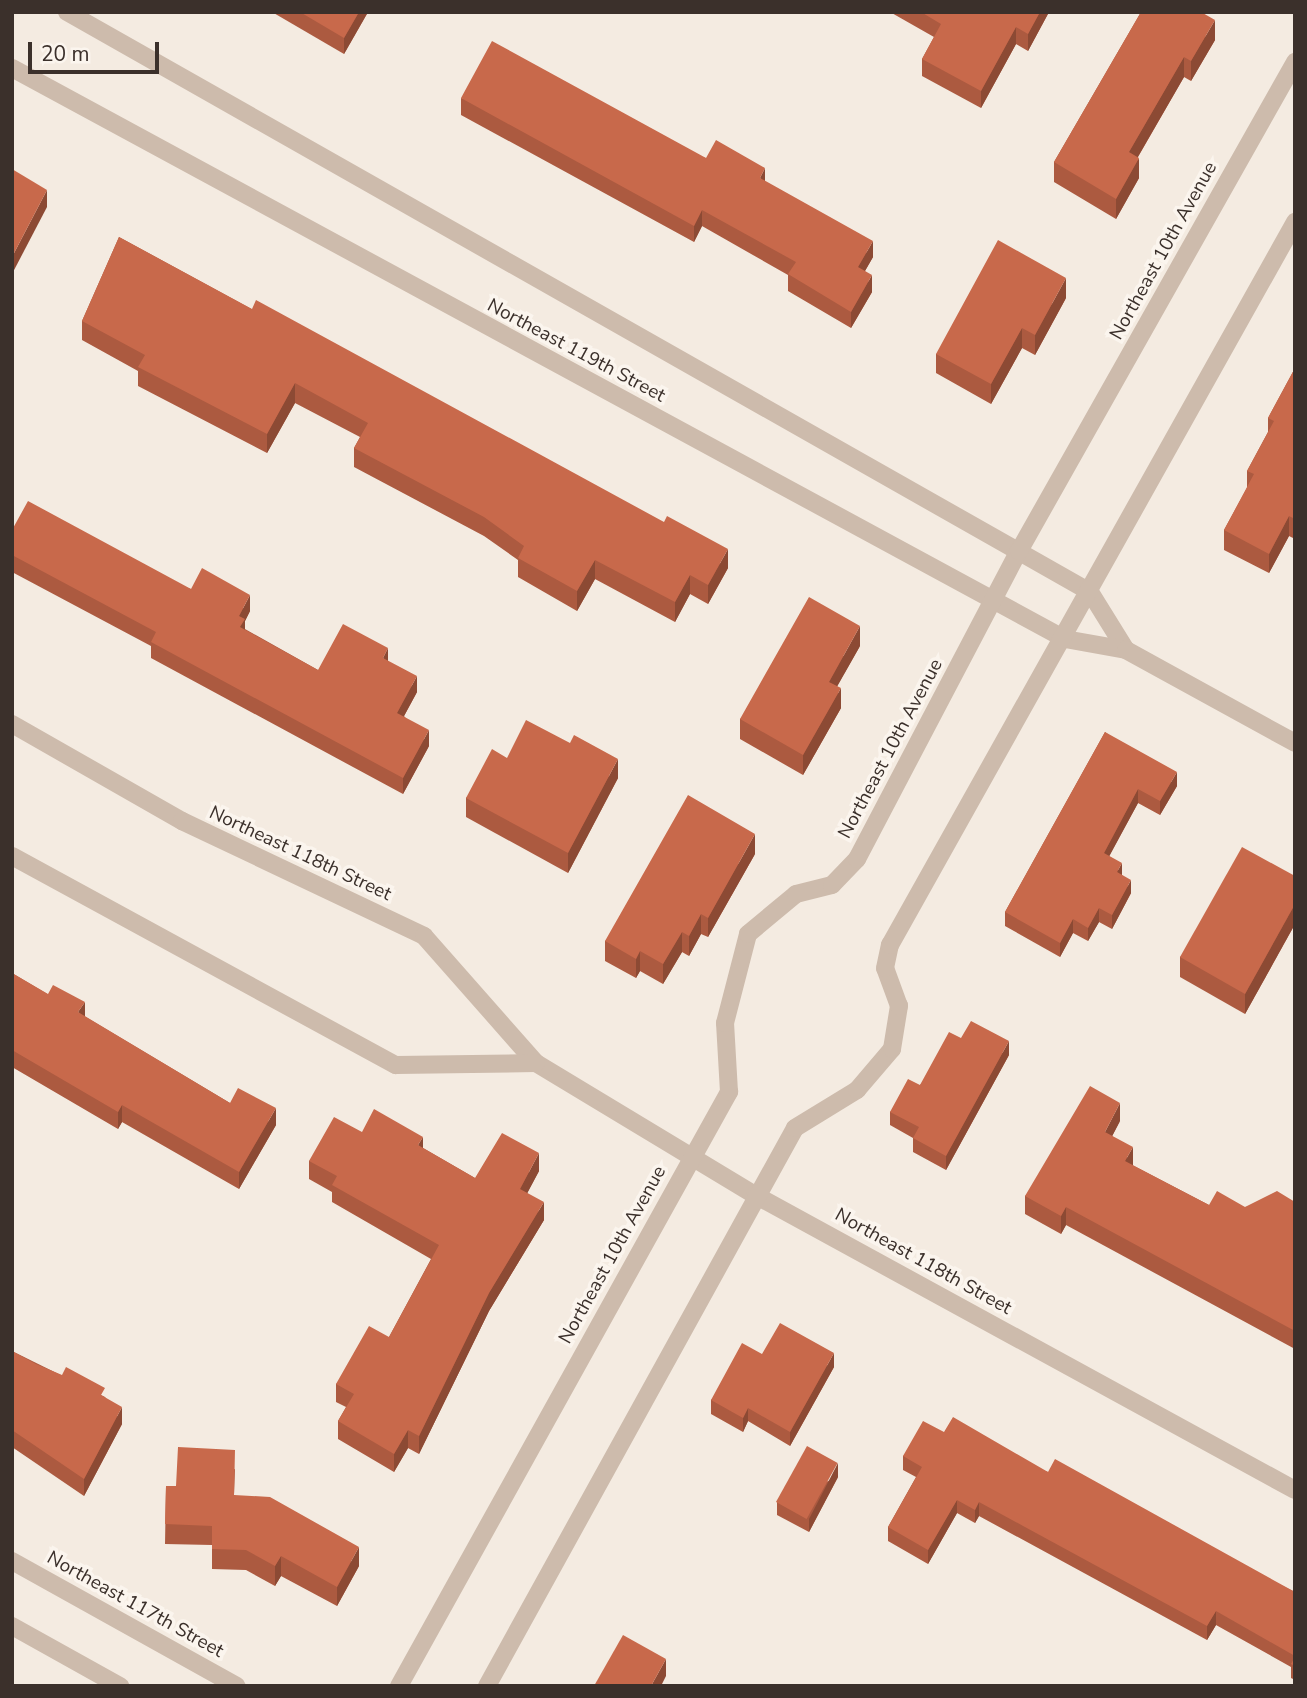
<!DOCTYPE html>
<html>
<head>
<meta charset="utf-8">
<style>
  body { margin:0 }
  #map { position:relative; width:1307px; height:1698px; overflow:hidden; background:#f4ebe1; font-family:"Nunito Sans",sans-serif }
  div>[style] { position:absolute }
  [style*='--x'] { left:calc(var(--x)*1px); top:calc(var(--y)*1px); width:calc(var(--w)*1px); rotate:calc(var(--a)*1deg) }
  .street>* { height:18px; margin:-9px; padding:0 9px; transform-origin:9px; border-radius:9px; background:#cdbbac }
  .wall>* { inset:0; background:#ac5a40 }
  .shaded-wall>* { inset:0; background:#8c4a34 }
  .building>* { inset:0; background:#c8694b; transform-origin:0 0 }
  span { translate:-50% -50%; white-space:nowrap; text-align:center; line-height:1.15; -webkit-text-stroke:7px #fbf5ee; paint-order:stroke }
  .street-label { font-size:19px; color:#3b302b }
  .frame { position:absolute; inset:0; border:14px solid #3b302b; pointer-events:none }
  .scale { position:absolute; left:28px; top:42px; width:131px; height:32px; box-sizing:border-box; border:4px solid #3b302b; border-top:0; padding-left:9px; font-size:21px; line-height:24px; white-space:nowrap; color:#3b302b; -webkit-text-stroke:5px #fbf5ee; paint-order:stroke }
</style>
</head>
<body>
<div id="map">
  <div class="street">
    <div style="--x:67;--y:12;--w:1176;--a:29.55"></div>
    <div style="--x:1090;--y:592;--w:68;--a:58.2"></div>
    <div style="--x:12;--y:68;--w:1198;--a:28.47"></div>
    <div style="--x:1065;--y:639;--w:62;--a:10.2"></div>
    <div style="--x:1126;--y:650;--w:193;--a:28.8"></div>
    <div style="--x:12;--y:724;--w:196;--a:29.7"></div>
    <div style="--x:182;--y:821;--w:268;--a:25.4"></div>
    <div style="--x:424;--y:936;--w:169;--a:48.6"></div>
    <div style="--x:536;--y:1063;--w:256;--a:31.1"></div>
    <div style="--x:755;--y:1195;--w:615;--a:28.65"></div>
    <div style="--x:12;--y:856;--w:437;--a:28.6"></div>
    <div style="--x:396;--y:1065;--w:140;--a:-0.8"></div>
    <div style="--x:12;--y:1561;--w:257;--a:29.1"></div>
    <div style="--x:12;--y:1626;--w:124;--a:29.1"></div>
    <div style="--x:399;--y:1686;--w:680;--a:-60.95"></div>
    <div style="--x:729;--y:1092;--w:69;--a:-93.3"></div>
    <div style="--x:725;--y:1023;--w:92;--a:-75.5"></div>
    <div style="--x:748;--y:934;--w:62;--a:-39.8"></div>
    <div style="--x:796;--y:894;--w:37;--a:-14"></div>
    <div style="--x:832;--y:885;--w:36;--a:-46"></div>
    <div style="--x:857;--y:859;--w:348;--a:-62.3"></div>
    <div style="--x:1019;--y:551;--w:562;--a:-60.56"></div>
    <div style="--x:487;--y:1686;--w:637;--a:-61.1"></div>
    <div style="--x:795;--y:1128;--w:73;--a:-31.5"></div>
    <div style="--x:857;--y:1090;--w:54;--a:-49.5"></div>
    <div style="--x:892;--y:1049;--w:44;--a:-80.8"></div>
    <div style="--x:899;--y:1006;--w:40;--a:-110.2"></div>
    <div style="--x:885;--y:968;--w:24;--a:-78"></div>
    <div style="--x:890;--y:945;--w:829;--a:-60.74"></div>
  </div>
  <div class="wall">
    <div style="clip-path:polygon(272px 12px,368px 12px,344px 54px)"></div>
    <div style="clip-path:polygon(890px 12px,1049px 12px,1028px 51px,1016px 44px,981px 108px,922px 76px,922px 59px,934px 37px)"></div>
    <div style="clip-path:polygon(1141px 12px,1215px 40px,1191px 81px,1184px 77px,1138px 157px,1139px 178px,1116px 219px,1054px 182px,1054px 162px)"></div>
    <div style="clip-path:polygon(461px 98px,706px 158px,765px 182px,873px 257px,865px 271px,872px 292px,851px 328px,788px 291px,788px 275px,702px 226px,694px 242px,461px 115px)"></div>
    <div style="clip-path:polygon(119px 237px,728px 568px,708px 604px,690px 594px,675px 622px,595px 579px,577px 611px,518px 577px,518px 560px,484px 536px,354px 467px,354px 448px,360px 437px,295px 403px,267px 453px,138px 386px,138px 371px,82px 340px,82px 321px)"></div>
    <div style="clip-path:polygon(1066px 298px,1035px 355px,1022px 348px,991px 404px,936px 373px,936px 354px)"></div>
    <div style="clip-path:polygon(1295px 368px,1295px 539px,1289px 536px,1269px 573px,1224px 550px,1224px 530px,1247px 488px,1247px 471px,1268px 432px,1268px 418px)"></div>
    <div style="clip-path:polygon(12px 530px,191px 589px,250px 611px,245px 621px,245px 629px,318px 670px,388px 661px,417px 692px,404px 716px,429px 746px,403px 794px,151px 658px,151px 646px,12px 572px)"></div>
    <div style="clip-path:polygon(860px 646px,837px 686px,841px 708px,803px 775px,740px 739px,740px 719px)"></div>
    <div style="clip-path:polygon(1105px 732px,1177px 786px,1160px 815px,1138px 803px,1109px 856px,1122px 875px,1131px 893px,1112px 929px,1099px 922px,1088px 941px,1073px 933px,1060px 957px,1005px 926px,1005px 912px)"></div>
    <div style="clip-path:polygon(507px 758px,618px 778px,568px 873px,466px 817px,466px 798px)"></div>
    <div style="clip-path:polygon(755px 854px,708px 937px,701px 934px,689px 956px,682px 952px,663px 984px,640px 971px,636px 978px,605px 961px,605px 941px)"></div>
    <div style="clip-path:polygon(1295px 876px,1295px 924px,1245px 1014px,1180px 977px,1180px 957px)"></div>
    <div style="clip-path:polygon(12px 973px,230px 1103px,276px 1125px,239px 1189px,122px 1122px,118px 1129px,12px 1067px)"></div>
    <div style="clip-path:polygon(961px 1038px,1009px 1055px,946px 1170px,913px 1152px,913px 1138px,890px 1125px,890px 1112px,920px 1085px)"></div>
    <div style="clip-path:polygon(1120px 1121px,1112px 1136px,1132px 1165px,1209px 1205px,1245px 1207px,1295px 1202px,1295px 1349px,1066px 1225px,1061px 1234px,1025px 1214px,1025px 1196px)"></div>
    <div style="clip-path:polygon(362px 1132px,423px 1148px,475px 1178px,539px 1171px,527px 1193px,544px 1220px,489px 1311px,419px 1454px,408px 1448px,394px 1472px,338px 1439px,338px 1421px,346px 1407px,336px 1402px,336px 1384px,389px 1337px,431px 1259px,332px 1202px,332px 1192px,309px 1179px,309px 1161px)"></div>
    <div style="clip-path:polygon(12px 1351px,105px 1397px,122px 1424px,84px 1496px,12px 1447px)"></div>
    <div style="clip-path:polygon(762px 1354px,834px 1367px,790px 1446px,748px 1421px,743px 1432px,711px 1414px,711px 1400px)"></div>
    <div style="clip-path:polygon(944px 1432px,1048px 1472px,1295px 1592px,1295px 1680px,1291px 1678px,1291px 1667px,1216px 1625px,1207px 1640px,979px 1516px,975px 1523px,957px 1513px,928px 1564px,888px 1541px,888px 1527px,916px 1477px,903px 1470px,903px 1456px)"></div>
    <div style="clip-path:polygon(235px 1469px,234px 1495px,359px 1566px,337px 1606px,281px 1576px,275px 1586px,246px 1570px,212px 1569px,212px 1545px,165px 1544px,166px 1486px,176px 1486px)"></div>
    <div style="clip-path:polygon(838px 1477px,809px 1532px,777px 1515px,777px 1502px)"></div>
  </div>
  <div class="shaded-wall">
    <div style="clip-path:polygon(359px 12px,368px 12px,344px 54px,344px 38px)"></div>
    <div style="clip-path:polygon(1040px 12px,1049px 12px,1028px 51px,1028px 34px)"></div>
    <div style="clip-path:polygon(1215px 20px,1215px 40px,1191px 81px,1191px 61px)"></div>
    <div style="clip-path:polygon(1016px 27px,1016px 44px,981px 108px,981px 91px)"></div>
    <div style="clip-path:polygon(1184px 57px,1184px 77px,1129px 172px,1129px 152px)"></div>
    <div style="clip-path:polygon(1139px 158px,1139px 178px,1116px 219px,1116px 199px)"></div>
    <div style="clip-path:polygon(765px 168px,765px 184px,760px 178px)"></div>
    <div style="clip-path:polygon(47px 190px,47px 207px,12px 274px,12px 257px)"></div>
    <div style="clip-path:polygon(702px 210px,702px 226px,694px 242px,694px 226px)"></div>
    <div style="clip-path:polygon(873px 241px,873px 257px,858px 283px,858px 267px)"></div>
    <div style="clip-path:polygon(872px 275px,872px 292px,851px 328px,851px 312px)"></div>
    <div style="clip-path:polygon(1066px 278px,1066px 298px,1035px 355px,1035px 335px)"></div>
    <div style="clip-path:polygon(1022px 328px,1022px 348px,991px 404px,991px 384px)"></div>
    <div style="clip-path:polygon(295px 383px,295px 403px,267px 453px,267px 434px)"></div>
    <div style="clip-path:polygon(1289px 516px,1289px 536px,1269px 573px,1269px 554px)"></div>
    <div style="clip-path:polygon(728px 549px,728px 568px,708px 604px,708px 585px)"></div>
    <div style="clip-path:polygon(595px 560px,595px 579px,577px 611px,577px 591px)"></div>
    <div style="clip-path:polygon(690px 575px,690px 594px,675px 622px,675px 602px)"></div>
    <div style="clip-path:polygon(250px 595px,250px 611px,245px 621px,245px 635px,240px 643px,239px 616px)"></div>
    <div style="clip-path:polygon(860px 626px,860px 646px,829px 701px,829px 682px)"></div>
    <div style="clip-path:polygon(388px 648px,388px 665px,383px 658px)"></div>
    <div style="clip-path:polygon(417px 676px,417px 692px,397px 729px,397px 713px)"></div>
    <div style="clip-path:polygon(841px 688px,841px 708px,803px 775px,803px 755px)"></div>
    <div style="clip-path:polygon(429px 730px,429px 746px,403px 794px,403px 778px)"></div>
    <div style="clip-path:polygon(618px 759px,618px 778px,568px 873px,568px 853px)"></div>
    <div style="clip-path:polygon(1177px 772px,1177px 786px,1160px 815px,1160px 801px)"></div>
    <div style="clip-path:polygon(1138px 789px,1138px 803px,1104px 866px,1104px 853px)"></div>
    <div style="clip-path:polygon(755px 834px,755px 854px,708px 937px,708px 918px)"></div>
    <div style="clip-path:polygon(1122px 863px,1122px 877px,1117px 872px)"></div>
    <div style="clip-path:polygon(1131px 880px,1131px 893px,1112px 929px,1112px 915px)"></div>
    <div style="clip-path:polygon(1295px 904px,1295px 924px,1245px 1014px,1245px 994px)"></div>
    <div style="clip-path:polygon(1099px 908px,1099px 922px,1088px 941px,1088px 928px)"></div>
    <div style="clip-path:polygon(701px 914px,701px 934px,689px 956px,689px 936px)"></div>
    <div style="clip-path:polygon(1073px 919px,1073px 933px,1060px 957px,1060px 943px)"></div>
    <div style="clip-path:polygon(682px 932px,682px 952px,663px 984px,663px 964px)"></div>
    <div style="clip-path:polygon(640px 951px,640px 971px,636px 978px,636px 959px)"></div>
    <div style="clip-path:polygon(85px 1002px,85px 1019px,78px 1012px)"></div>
    <div style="clip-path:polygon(1009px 1041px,1009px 1055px,946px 1170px,946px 1156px)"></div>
    <div style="clip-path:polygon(1120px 1103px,1120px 1121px,1105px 1150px,1105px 1132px)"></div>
    <div style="clip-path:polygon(122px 1105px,122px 1122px,118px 1129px,118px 1112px)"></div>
    <div style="clip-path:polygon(276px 1108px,276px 1125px,239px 1189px,239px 1172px)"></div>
    <div style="clip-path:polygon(423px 1137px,423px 1155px,418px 1145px)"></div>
    <div style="clip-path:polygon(1133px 1147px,1133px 1165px,1125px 1179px,1125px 1161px)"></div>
    <div style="clip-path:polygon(539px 1153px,539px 1171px,520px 1207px,520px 1189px)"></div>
    <div style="clip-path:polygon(544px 1202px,544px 1220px,489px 1311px,419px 1454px,419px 1436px,489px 1293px)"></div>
    <div style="clip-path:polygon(1066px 1207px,1066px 1225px,1061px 1234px,1061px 1216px)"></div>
    <div style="clip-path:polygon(834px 1353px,834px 1367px,790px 1446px,790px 1432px)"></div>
    <div style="clip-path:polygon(122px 1407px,122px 1424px,84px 1496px,84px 1479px)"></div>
    <div style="clip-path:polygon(748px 1408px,748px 1421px,743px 1432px,743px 1418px)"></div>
    <div style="clip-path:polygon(408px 1430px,408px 1448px,394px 1472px,394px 1454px)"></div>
    <div style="clip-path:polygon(838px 1463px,838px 1477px,809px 1532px,809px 1519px)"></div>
    <div style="clip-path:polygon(957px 1500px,957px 1513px,928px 1564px,928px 1550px)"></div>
    <div style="clip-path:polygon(979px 1502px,979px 1516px,975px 1523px,975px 1510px)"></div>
    <div style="clip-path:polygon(359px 1547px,359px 1566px,337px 1606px,337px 1587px)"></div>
    <div style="clip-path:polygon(281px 1556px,281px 1576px,275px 1586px,275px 1566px)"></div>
    <div style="clip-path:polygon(1216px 1611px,1216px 1625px,1207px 1640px,1207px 1626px)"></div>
    <div style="clip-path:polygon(666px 1659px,666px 1676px,661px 1686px,651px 1686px)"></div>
  </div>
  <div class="building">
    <div style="clip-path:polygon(300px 12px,359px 12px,344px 38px)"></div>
    <div style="clip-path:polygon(921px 12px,1040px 12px,1028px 34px,1016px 27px,981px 91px,922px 59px,941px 24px)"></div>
    <div style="clip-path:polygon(1141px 12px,1201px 12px,1215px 20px,1191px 61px,1184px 57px,1129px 152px,1139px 158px,1116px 199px,1054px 162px)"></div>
    <div style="clip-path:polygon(492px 41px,706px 158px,716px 140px,765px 168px,760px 178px,873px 241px,858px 267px,872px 275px,851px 312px,788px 274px,796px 262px,702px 210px,694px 226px,461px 98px)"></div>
    <div style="clip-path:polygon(12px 169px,47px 190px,12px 257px)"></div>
    <div style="clip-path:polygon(119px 237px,252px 309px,256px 300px,664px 522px,667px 516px,728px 549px,708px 585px,690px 575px,675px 602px,595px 560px,577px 591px,518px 558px,524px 546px,484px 517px,354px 448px,368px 423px,295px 383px,267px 434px,138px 367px,145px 355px,82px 321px)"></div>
    <div style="clip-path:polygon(998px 240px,1066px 278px,1035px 335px,1022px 328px,991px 384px,936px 354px)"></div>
    <div style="clip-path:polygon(1295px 368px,1295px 519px,1289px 516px,1269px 554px,1224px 530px,1254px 474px,1247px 471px,1274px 421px,1268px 418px)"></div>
    <div style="clip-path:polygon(28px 501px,191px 589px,202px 568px,250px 595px,239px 616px,245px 619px,240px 627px,318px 670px,343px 624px,388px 648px,383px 658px,417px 676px,397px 713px,429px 730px,403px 778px,151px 642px,156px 632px,12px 555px,12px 530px)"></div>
    <div style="clip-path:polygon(809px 597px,860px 626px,829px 682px,841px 688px,803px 755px,740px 719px)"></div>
    <div style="clip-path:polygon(526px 720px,570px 743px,574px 735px,618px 759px,568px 853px,466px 798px,492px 749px,507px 758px)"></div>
    <div style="clip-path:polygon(1105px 732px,1177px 772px,1160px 801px,1138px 789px,1104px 853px,1122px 863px,1117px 872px,1131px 880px,1112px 915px,1099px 908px,1088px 928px,1073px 919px,1060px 943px,1005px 912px)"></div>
    <div style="clip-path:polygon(688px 795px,755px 834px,708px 918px,701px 914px,689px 936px,682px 932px,663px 964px,640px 951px,636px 959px,605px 941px)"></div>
    <div style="clip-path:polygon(1242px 847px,1295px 876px,1295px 904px,1245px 994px,1180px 957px)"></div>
    <div style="clip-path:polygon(12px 973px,48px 994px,53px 985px,85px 1002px,78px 1012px,230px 1103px,238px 1088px,276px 1108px,239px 1172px,122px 1105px,118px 1112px,12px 1050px)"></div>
    <div style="clip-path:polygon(971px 1021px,1009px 1041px,946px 1156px,913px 1138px,919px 1127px,890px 1112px,908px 1079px,920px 1085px,949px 1032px,961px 1038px)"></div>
    <div style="clip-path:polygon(1090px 1086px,1120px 1103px,1105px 1132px,1133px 1147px,1125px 1161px,1209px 1205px,1217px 1191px,1245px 1207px,1277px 1191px,1295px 1202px,1295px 1331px,1066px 1207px,1061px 1216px,1025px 1196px)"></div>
    <div style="clip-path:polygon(374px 1109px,423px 1137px,418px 1145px,475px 1178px,502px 1133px,539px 1153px,520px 1189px,544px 1202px,489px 1293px,419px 1436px,408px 1430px,394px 1454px,338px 1421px,354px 1394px,336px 1384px,369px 1326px,389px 1337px,439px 1245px,332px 1185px,337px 1176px,309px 1161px,334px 1117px,362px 1132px)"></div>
    <div style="clip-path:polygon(780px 1323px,834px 1353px,790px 1432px,748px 1408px,743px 1418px,711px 1400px,742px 1343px,762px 1354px)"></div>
    <div style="clip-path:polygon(12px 1351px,36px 1364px,62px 1375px,66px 1367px,105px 1388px,101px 1395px,122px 1407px,84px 1479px,12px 1430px)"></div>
    <div style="clip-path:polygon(953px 1417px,1048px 1472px,1055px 1459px,1295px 1592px,1295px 1656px,1216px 1611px,1207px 1626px,979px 1502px,975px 1510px,957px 1500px,928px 1550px,888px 1527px,922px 1467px,903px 1456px,923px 1421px,944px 1432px)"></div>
    <div style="left:807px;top:1446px;width:35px;height:64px;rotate:29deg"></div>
    <div style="clip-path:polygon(178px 1447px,235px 1450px,234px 1495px,270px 1497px,359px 1547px,337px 1587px,281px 1556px,275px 1566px,246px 1550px,212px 1549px,212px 1526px,165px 1524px,166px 1486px,176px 1486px)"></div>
    <div style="clip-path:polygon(623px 1635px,666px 1659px,651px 1686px,594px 1686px)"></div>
    <div style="clip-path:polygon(1295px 1657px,1295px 1666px,1291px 1664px)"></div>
  </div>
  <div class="street-label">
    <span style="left:1164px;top:251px;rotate:-61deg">Northeast 10th Avenue</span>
    <span style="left:576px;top:351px;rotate:28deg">Northeast 119th Street</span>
    <span style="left:891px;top:749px;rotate:-62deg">Northeast 10th Avenue</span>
    <span style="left:300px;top:854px;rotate:25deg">Northeast 118th Street</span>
    <span style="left:613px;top:1255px;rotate:-61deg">Northeast 10th Avenue</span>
    <span style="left:923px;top:1262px;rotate:29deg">Northeast 118th Street</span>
    <span style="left:135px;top:1605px;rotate:29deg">Northeast 117th Street</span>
  </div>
  <div class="frame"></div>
  <div class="scale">20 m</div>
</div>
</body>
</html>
